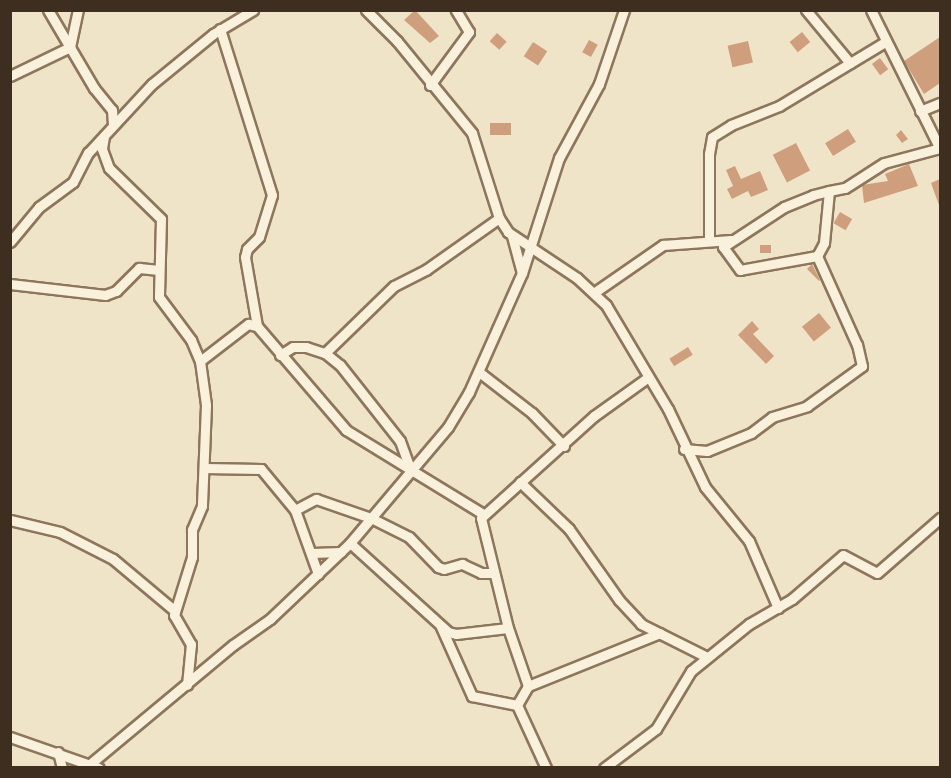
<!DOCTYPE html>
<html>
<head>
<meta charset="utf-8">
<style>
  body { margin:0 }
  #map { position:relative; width:951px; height:778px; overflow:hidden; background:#f0e4c8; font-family:"Source Serif 4",serif }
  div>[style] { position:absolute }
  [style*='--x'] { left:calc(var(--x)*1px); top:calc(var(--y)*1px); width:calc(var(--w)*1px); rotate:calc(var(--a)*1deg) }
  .building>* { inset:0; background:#cf9f7d; transform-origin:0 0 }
  .roads { filter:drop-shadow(2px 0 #8d765c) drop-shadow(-2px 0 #8d765c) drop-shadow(0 2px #8d765c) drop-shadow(0 -2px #8d765c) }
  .minor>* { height:9px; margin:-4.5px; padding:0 4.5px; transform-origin:4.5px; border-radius:4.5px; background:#faf1dc }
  span { translate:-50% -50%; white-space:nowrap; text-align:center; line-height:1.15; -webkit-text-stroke:6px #f7eed8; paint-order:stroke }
  .frame { position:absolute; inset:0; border:12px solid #3d2e20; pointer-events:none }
</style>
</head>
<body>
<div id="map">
  <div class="building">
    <div style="clip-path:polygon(415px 10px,439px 36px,430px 43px,404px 20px)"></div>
    <div style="left:802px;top:32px;width:13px;height:16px;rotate:51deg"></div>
    <div style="left:497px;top:33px;width:13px;height:11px;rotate:42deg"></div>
    <div style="clip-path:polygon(940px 37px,940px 83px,924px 94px,904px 61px)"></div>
    <div style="left:589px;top:40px;width:10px;height:14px;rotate:29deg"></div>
    <div style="left:748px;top:41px;width:22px;height:21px;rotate:77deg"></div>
    <div style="left:533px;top:42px;width:17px;height:17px;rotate:33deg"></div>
    <div style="left:880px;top:58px;width:14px;height:10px;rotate:54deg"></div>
    <div style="left:511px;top:123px;width:12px;height:21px;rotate:90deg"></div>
    <div style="left:848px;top:129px;width:15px;height:27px;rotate:58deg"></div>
    <div style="clip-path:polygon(901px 130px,908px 139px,902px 143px,896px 135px)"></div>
    <div style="left:796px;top:143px;width:31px;height:26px;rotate:63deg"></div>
    <div style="clip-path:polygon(909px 164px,918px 186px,864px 203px,862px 185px,888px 181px,885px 174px)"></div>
    <div style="clip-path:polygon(735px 166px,741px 179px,760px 171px,768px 190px,751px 197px,748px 191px,732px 199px,727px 189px,733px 186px,726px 170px)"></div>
    <div style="clip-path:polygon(940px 179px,940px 208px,931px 183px)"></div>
    <div style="left:840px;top:212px;width:14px;height:13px;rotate:30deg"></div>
    <div style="left:760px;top:245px;width:11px;height:8px"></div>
    <div style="clip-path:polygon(812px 264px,820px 280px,819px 281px,807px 269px)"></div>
    <div style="left:819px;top:313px;width:19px;height:22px;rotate:51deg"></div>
    <div style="clip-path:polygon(752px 321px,759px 329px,753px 334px,774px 356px,766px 364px,738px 335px)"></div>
    <div style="left:688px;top:347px;width:9px;height:22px;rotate:58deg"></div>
  </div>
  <div class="roads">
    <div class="minor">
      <div style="--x:48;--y:10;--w:91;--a:59.5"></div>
      <div style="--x:94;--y:88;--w:28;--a:51"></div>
      <div style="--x:112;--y:110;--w:14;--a:86"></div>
      <div style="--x:366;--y:10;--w:44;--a:45"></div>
      <div style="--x:397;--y:41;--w:119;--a:50.8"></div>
      <div style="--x:472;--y:133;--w:89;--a:72.4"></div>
      <div style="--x:499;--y:218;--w:17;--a:57"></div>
      <div style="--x:508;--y:232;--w:83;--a:33.7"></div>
      <div style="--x:577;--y:278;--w:40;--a:43"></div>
      <div style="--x:606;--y:305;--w:121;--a:59.2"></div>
      <div style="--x:668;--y:409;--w:86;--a:64.6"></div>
      <div style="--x:705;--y:487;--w:70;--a:50.8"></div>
      <div style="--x:749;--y:541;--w:73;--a:66.6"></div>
      <div style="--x:806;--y:10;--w:69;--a:50.3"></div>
      <div style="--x:871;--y:10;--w:155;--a:63.6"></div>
      <div style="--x:220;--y:29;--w:174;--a:72.6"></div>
      <div style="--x:272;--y:195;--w:44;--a:107.2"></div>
      <div style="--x:259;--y:237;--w:17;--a:135"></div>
      <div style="--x:247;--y:249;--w:8;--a:104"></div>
      <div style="--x:245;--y:257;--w:70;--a:80.1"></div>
      <div style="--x:257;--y:326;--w:137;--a:49.4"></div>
      <div style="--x:346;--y:430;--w:161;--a:31.5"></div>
      <div style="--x:70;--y:47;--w:38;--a:-78"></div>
      <div style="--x:10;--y:76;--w:67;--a:-25.8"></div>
      <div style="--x:430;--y:85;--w:66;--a:-53.7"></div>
      <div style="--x:469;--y:32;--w:26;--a:-121"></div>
      <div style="--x:920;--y:111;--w:22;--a:-22"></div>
      <div style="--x:104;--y:136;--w:13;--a:99"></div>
      <div style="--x:102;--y:149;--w:20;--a:70"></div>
      <div style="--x:109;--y:168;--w:73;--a:44.4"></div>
      <div style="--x:161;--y:219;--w:78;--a:91.5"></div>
      <div style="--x:159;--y:297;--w:54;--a:53.3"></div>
      <div style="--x:191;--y:340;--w:23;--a:67"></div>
      <div style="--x:200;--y:361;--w:44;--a:82.2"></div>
      <div style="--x:206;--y:405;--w:101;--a:92.3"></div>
      <div style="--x:202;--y:506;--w:26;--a:113"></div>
      <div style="--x:192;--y:530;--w:27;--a:90"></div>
      <div style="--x:192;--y:557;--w:61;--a:107.2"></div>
      <div style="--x:174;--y:615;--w:34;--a:60"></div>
      <div style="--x:191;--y:644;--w:41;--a:95.6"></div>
      <div style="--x:829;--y:191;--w:52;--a:95.5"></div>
      <div style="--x:824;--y:243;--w:15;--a:118"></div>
      <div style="--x:817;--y:256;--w:78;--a:169.7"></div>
      <div style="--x:740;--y:270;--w:29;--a:-126"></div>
      <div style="--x:723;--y:247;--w:73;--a:-33.3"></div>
      <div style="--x:784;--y:207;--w:31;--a:-22"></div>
      <div style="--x:813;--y:195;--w:16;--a:-14"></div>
      <div style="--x:829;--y:191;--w:16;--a:-11"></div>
      <div style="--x:845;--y:188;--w:46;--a:-32.7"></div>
      <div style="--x:884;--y:163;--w:58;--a:-15"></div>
      <div style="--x:512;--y:236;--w:38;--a:75"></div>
      <div style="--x:709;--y:240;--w:86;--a:-90"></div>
      <div style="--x:709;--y:154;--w:17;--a:-80"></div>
      <div style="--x:712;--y:137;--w:22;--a:-32"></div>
      <div style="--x:731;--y:125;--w:52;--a:-21.6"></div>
      <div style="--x:779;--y:106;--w:124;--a:-31.1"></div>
      <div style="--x:10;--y:242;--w:45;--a:-50.4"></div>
      <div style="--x:39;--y:207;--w:42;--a:-36.3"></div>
      <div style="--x:73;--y:182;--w:33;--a:-63"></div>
      <div style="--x:88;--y:153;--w:94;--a:-47.2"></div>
      <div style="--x:152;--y:84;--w:79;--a:-39.3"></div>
      <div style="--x:213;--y:34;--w:47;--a:-31"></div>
      <div style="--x:10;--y:284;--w:96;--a:6.6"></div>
      <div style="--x:105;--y:295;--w:12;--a:-20"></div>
      <div style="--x:116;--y:291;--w:33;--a:-45"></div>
      <div style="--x:139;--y:268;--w:20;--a:6"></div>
      <div style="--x:595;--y:292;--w:83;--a:-34.7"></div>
      <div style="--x:663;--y:245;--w:68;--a:-4.2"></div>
      <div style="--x:325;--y:353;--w:96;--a:-44.2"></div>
      <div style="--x:394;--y:286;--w:37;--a:-27"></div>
      <div style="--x:427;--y:269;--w:88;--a:-35.3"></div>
      <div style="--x:280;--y:355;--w:15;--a:-32"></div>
      <div style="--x:293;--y:347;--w:13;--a:0"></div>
      <div style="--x:306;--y:347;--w:20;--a:18"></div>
      <div style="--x:325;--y:353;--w:19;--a:39"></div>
      <div style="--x:340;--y:365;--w:97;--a:51.7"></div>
      <div style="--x:400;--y:441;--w:27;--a:70"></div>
      <div style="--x:200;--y:361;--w:61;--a:-37.6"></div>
      <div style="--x:248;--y:324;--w:9;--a:13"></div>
      <div style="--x:479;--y:372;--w:67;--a:37.7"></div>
      <div style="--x:532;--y:413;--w:46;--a:45.9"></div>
      <div style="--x:684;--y:449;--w:23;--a:5"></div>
      <div style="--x:707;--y:451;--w:48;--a:-22.2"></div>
      <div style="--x:751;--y:433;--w:26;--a:-37"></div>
      <div style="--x:772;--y:417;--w:37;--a:-17"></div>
      <div style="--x:807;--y:406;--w:68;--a:-36"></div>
      <div style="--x:862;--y:366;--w:22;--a:-103"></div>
      <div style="--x:857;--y:345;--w:98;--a:-114.2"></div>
      <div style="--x:204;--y:468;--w:57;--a:1"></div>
      <div style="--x:261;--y:469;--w:53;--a:50.3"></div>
      <div style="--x:295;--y:510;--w:68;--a:70.2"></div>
      <div style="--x:520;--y:482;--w:68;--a:43.8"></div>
      <div style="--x:569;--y:529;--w:87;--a:54.8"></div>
      <div style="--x:619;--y:600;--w:33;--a:47"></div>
      <div style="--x:641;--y:624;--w:74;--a:26.6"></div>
      <div style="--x:295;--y:510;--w:24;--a:-28"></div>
      <div style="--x:316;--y:499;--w:58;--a:19.1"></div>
      <div style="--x:371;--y:518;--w:42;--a:26.6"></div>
      <div style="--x:409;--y:537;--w:42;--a:46"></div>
      <div style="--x:438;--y:567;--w:6;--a:18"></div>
      <div style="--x:444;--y:569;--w:19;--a:-16"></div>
      <div style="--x:462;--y:564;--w:21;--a:25"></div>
      <div style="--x:481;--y:573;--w:13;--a:0"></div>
      <div style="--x:10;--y:520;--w:51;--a:13.5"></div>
      <div style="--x:60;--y:532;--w:59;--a:27"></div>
      <div style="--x:113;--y:559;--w:81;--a:40"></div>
      <div style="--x:350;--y:543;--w:132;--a:42.2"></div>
      <div style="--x:448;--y:632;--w:8;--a:14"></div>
      <div style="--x:456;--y:634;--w:52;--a:-6.6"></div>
      <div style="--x:312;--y:553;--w:29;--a:-2"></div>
      <div style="--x:441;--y:627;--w:76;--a:65.8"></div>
      <div style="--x:472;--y:696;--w:46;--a:11.3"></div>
      <div style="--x:528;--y:686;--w:61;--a:-109"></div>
      <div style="--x:508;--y:628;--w:113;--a:-103.8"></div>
      <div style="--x:481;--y:518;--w:152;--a:-42.1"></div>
      <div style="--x:594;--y:416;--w:65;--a:-35.6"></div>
      <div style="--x:10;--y:737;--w:94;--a:19.2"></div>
      <div style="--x:58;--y:752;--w:16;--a:76"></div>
      <div style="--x:90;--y:764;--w:186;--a:-39.8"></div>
      <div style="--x:233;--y:645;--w:45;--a:-35.1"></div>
      <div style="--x:270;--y:619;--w:110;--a:-43.5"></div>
      <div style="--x:350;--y:543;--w:152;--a:-49.8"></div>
      <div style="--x:448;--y:427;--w:41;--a:-59"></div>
      <div style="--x:469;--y:392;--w:130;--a:-66"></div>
      <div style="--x:522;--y:273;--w:121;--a:-72.2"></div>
      <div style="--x:559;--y:158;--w:84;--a:-61.6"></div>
      <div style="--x:599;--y:84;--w:78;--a:-71.3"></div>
      <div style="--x:546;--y:768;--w:69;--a:-114.7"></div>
      <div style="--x:517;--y:705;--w:22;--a:-60"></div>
      <div style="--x:528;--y:686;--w:142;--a:-21.9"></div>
      <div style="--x:604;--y:768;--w:65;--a:-36.9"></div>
      <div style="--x:656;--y:729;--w:68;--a:-58.9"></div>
      <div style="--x:691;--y:671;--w:75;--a:-39"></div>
      <div style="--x:749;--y:624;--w:50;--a:-30.2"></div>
      <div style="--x:792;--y:599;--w:67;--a:-40.8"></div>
      <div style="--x:843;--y:555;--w:38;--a:28"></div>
      <div style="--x:877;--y:573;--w:84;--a:-41.1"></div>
    </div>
  </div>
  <div class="frame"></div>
</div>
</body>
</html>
